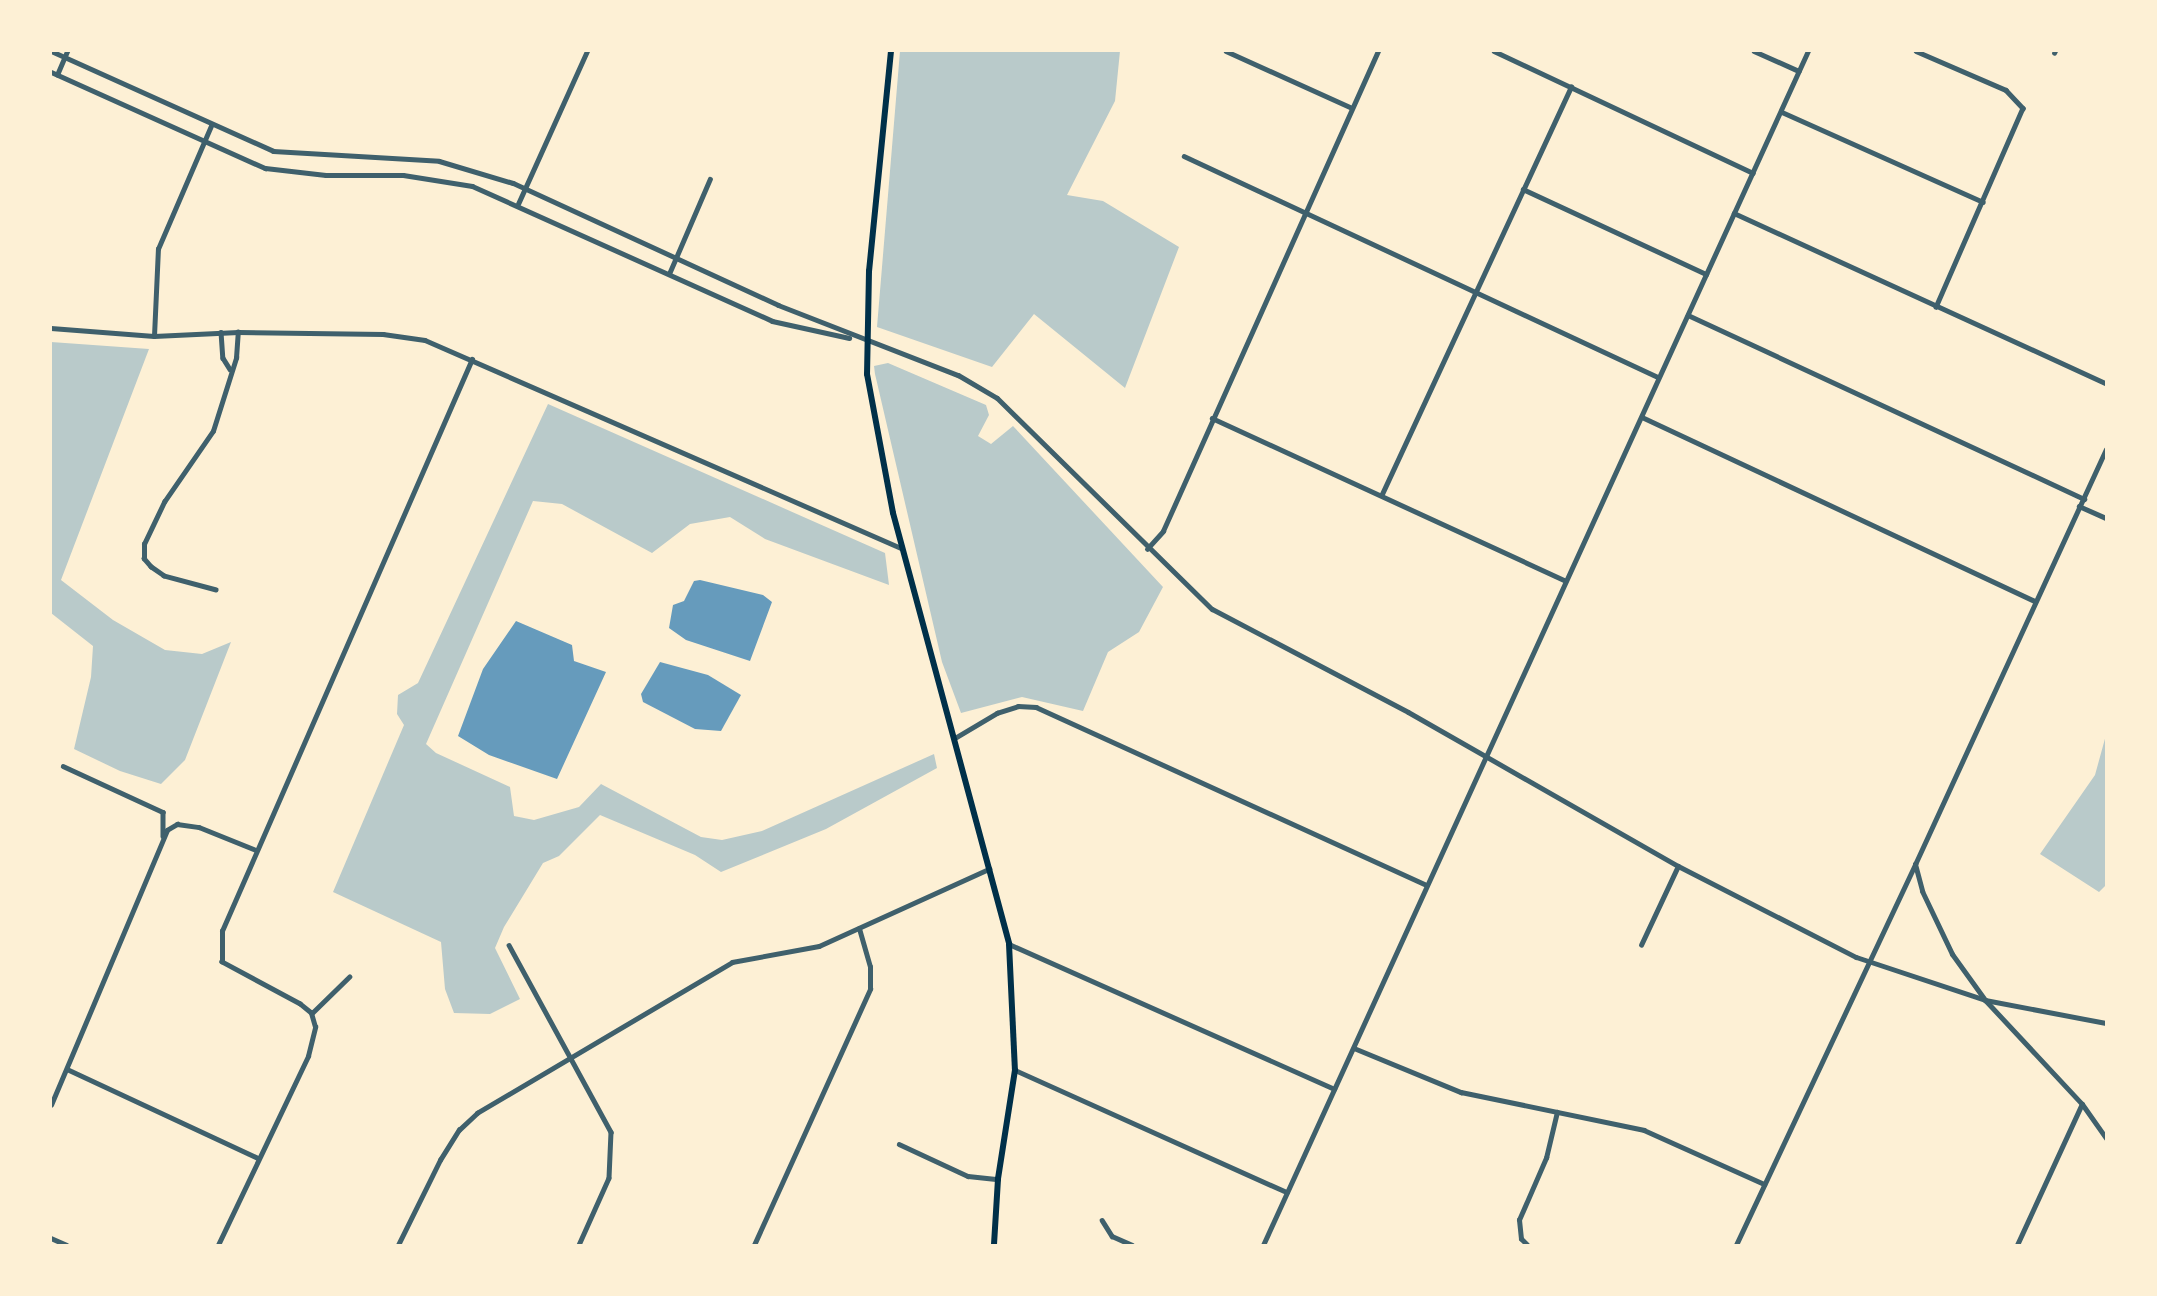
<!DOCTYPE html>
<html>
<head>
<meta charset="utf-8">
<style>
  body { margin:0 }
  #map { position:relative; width:2157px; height:1296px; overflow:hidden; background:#fdf0d5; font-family:Ubuntu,sans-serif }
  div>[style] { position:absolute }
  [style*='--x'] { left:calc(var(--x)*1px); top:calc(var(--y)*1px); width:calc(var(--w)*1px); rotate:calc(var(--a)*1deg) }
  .green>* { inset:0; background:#b9caca }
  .water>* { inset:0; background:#669bbc }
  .minor>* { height:4.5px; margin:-2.25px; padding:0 2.25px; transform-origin:2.25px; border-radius:2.25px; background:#3f606c }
  .tertiary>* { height:5px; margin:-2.5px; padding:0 2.5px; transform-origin:2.5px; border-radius:2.5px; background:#3f606c }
  .secondary>* { height:6px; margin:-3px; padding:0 3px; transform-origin:3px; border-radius:3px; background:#003049 }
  span { translate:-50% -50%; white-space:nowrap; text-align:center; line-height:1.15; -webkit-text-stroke:6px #fdf0d5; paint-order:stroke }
  .frame { position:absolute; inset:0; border:52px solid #fdf0d5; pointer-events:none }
</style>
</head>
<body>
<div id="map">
  <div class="green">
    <div style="clip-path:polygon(900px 51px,1120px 51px,1115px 101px,1067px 195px,1103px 201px,1179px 247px,1125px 388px,1034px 314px,992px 367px,877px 327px)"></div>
    <div style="clip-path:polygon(51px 342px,149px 349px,61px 580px,113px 620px,165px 650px,202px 654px,231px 642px,185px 760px,161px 784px,120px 771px,74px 749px,91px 677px,93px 646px,51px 613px)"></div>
    <div style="clip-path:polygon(888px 363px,986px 405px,989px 415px,978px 436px,991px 444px,1013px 426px,1163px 587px,1139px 632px,1108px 652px,1083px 711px,1022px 697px,961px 713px,942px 662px,875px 374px,874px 366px)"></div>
    <div style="clip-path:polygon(548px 404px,885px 553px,889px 585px,765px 539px,730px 517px,690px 524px,652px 553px,562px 504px,533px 501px,426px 744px,436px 753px,510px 787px,514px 816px,534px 820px,579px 807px,601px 784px,701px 837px,722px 840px,762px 831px,934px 754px,937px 768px,826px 829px,721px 872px,695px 855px,600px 815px,559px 856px,543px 863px,504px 927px,495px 948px,520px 999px,490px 1014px,454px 1013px,445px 989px,441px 942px,333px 892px,404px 725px,397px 714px,398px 695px,418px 683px)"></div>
    <div style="clip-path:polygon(2106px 735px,2106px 885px,2099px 892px,2040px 854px,2095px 775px)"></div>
  </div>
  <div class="water">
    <div style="clip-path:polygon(700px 580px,763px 595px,772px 602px,750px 661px,686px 640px,669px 628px,673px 605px,684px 601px,694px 581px)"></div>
    <div style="clip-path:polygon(516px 621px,572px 645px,574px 661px,606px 672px,557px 779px,489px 755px,458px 736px,483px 669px)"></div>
    <div style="clip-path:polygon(660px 662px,708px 675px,741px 695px,721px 731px,695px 729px,643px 702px,641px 694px)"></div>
  </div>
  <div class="minor">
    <div style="--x:1226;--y:51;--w:138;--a:24.3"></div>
    <div style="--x:1494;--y:51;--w:286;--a:25.2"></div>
    <div style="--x:1754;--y:51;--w:49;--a:24"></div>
    <div style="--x:1916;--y:51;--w:98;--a:23.4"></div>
    <div style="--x:2006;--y:90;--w:25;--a:47"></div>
    <div style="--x:2023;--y:108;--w:217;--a:113.6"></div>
    <div style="--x:2054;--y:53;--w:2;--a:-63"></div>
    <div style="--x:57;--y:75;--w:26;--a:-67"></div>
    <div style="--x:1782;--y:112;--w:220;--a:24.1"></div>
    <div style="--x:1184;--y:156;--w:523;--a:25"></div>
    <div style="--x:1523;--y:189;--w:202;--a:24.9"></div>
    <div style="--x:518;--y:204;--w:168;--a:-65.7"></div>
    <div style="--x:1734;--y:213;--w:409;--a:24.6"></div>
    <div style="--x:669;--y:274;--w:103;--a:-66.7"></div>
    <div style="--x:1688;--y:315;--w:437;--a:24.9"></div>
    <div style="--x:51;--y:328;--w:103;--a:4.4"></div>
    <div style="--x:154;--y:336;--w:84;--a:-2.7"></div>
    <div style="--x:238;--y:332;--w:145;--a:0.8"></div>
    <div style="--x:383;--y:334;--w:42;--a:8.1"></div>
    <div style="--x:425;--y:340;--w:519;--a:23.6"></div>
    <div style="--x:221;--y:332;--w:26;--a:86"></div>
    <div style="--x:223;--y:358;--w:13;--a:58"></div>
    <div style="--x:154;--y:336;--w:87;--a:-87.4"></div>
    <div style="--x:158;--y:249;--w:134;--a:-66.7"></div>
    <div style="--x:1642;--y:417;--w:433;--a:25.1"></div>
    <div style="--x:1212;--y:418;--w:387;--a:24.7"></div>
    <div style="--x:1382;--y:494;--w:449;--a:-65.1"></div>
    <div style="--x:2079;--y:506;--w:30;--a:24"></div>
    <div style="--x:1147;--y:549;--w:24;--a:-48"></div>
    <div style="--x:1163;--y:531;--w:526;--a:-65.87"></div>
    <div style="--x:216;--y:590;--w:54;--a:-164.9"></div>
    <div style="--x:164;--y:576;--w:16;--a:-145"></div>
    <div style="--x:151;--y:567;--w:11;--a:-131"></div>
    <div style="--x:144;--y:559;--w:15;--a:-90"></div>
    <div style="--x:144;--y:544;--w:47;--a:-64.5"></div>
    <div style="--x:164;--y:502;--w:86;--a:-55.4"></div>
    <div style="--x:213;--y:431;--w:77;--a:-72.5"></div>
    <div style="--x:236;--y:358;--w:26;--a:-86"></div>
    <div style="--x:955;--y:738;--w:49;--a:-30.8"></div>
    <div style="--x:997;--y:713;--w:22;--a:-18"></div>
    <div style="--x:1018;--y:706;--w:18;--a:3"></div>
    <div style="--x:1036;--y:707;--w:427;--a:24.5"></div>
    <div style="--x:63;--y:766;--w:110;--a:24.7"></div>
    <div style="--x:163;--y:812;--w:24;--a:90"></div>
    <div style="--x:1009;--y:944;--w:356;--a:24"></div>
    <div style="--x:509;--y:945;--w:213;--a:61.4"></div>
    <div style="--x:611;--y:1132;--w:46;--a:92.5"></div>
    <div style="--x:609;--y:1178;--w:73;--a:114.1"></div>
    <div style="--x:1641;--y:945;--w:87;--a:-64.9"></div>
    <div style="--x:312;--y:1013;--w:52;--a:-44.2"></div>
    <div style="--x:1354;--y:1048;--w:116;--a:22.4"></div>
    <div style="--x:1461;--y:1092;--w:187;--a:11.7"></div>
    <div style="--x:1644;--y:1130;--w:132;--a:24.2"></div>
    <div style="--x:67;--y:1069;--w:211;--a:25"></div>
    <div style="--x:1015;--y:1070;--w:298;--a:24.2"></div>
    <div style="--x:51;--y:1105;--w:298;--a:-67.1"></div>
    <div style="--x:167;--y:830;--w:12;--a:-31"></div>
    <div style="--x:177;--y:824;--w:22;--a:8"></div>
    <div style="--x:199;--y:827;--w:61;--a:22"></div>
    <div style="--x:899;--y:1144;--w:76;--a:24.9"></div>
    <div style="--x:968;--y:1176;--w:30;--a:6"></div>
    <div style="--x:1102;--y:1220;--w:19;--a:58"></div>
    <div style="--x:1112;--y:1236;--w:22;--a:24"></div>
    <div style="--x:51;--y:1238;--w:17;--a:24"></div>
    <div style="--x:218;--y:1245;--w:209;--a:-64.5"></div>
    <div style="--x:308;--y:1056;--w:30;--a:-76"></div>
    <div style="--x:315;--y:1027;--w:15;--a:-106"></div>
    <div style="--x:311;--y:1013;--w:14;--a:-141"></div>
    <div style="--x:300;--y:1004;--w:89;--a:-151.7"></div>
    <div style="--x:222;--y:962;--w:31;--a:-90"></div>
    <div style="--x:222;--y:931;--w:624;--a:-66.39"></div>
    <div style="--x:398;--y:1245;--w:95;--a:-63.7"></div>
    <div style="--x:440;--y:1160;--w:36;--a:-58"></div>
    <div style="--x:459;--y:1130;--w:25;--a:-43"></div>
    <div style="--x:477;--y:1113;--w:296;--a:-30.6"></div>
    <div style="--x:732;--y:962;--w:88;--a:-10.4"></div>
    <div style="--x:819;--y:946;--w:187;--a:-24.4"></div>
    <div style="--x:754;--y:1245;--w:281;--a:-65.6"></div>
    <div style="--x:870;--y:989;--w:22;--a:-90"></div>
    <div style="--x:870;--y:967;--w:40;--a:-106"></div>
    <div style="--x:1527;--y:1245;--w:8;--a:-135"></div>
    <div style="--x:1521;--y:1239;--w:19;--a:-96"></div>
    <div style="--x:1519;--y:1220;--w:68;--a:-66.5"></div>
    <div style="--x:1546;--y:1158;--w:47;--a:-76.6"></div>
    <div style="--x:1736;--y:1245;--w:421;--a:-64.8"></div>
    <div style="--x:2017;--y:1245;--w:155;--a:-65.3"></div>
  </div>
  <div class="tertiary">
    <div style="--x:51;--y:51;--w:243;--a:24.2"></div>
    <div style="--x:273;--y:151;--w:166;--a:3.4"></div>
    <div style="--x:439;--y:161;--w:77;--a:16.6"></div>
    <div style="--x:513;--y:183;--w:292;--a:24.7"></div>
    <div style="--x:778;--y:305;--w:193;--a:21.3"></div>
    <div style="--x:958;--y:375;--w:45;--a:30.5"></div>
    <div style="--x:997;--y:398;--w:301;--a:44.5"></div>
    <div style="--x:1212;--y:609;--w:221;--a:27.7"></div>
    <div style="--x:1408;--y:712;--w:311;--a:29.7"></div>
    <div style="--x:1678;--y:866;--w:200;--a:27.1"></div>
    <div style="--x:1856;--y:957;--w:136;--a:18.4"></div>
    <div style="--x:1985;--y:1000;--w:123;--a:10.8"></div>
    <div style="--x:51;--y:72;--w:235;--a:24.2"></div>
    <div style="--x:265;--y:168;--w:61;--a:6.5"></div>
    <div style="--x:326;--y:175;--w:77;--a:0"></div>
    <div style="--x:403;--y:175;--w:70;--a:9.1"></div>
    <div style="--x:472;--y:186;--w:329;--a:24.2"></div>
    <div style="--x:772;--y:321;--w:79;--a:12.4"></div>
    <div style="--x:2106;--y:449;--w:457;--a:114.7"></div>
    <div style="--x:1915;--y:864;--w:28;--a:75"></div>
    <div style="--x:1922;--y:891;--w:70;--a:64.5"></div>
    <div style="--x:1952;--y:954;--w:57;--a:54.3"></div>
    <div style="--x:1985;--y:1000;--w:142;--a:47"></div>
    <div style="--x:2082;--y:1104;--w:42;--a:54.8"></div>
    <div style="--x:1263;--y:1245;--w:1313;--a:-65.47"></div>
  </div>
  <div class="secondary">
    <div style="--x:891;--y:51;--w:221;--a:95.7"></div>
    <div style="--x:869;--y:271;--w:103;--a:91.1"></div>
    <div style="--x:867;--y:374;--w:141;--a:79.4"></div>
    <div style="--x:893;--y:513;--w:446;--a:74.9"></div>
    <div style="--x:1009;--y:944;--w:126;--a:87.3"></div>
    <div style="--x:1015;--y:1070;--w:110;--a:98.9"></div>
    <div style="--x:998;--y:1179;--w:66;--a:93.5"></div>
  </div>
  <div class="frame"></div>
</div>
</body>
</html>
